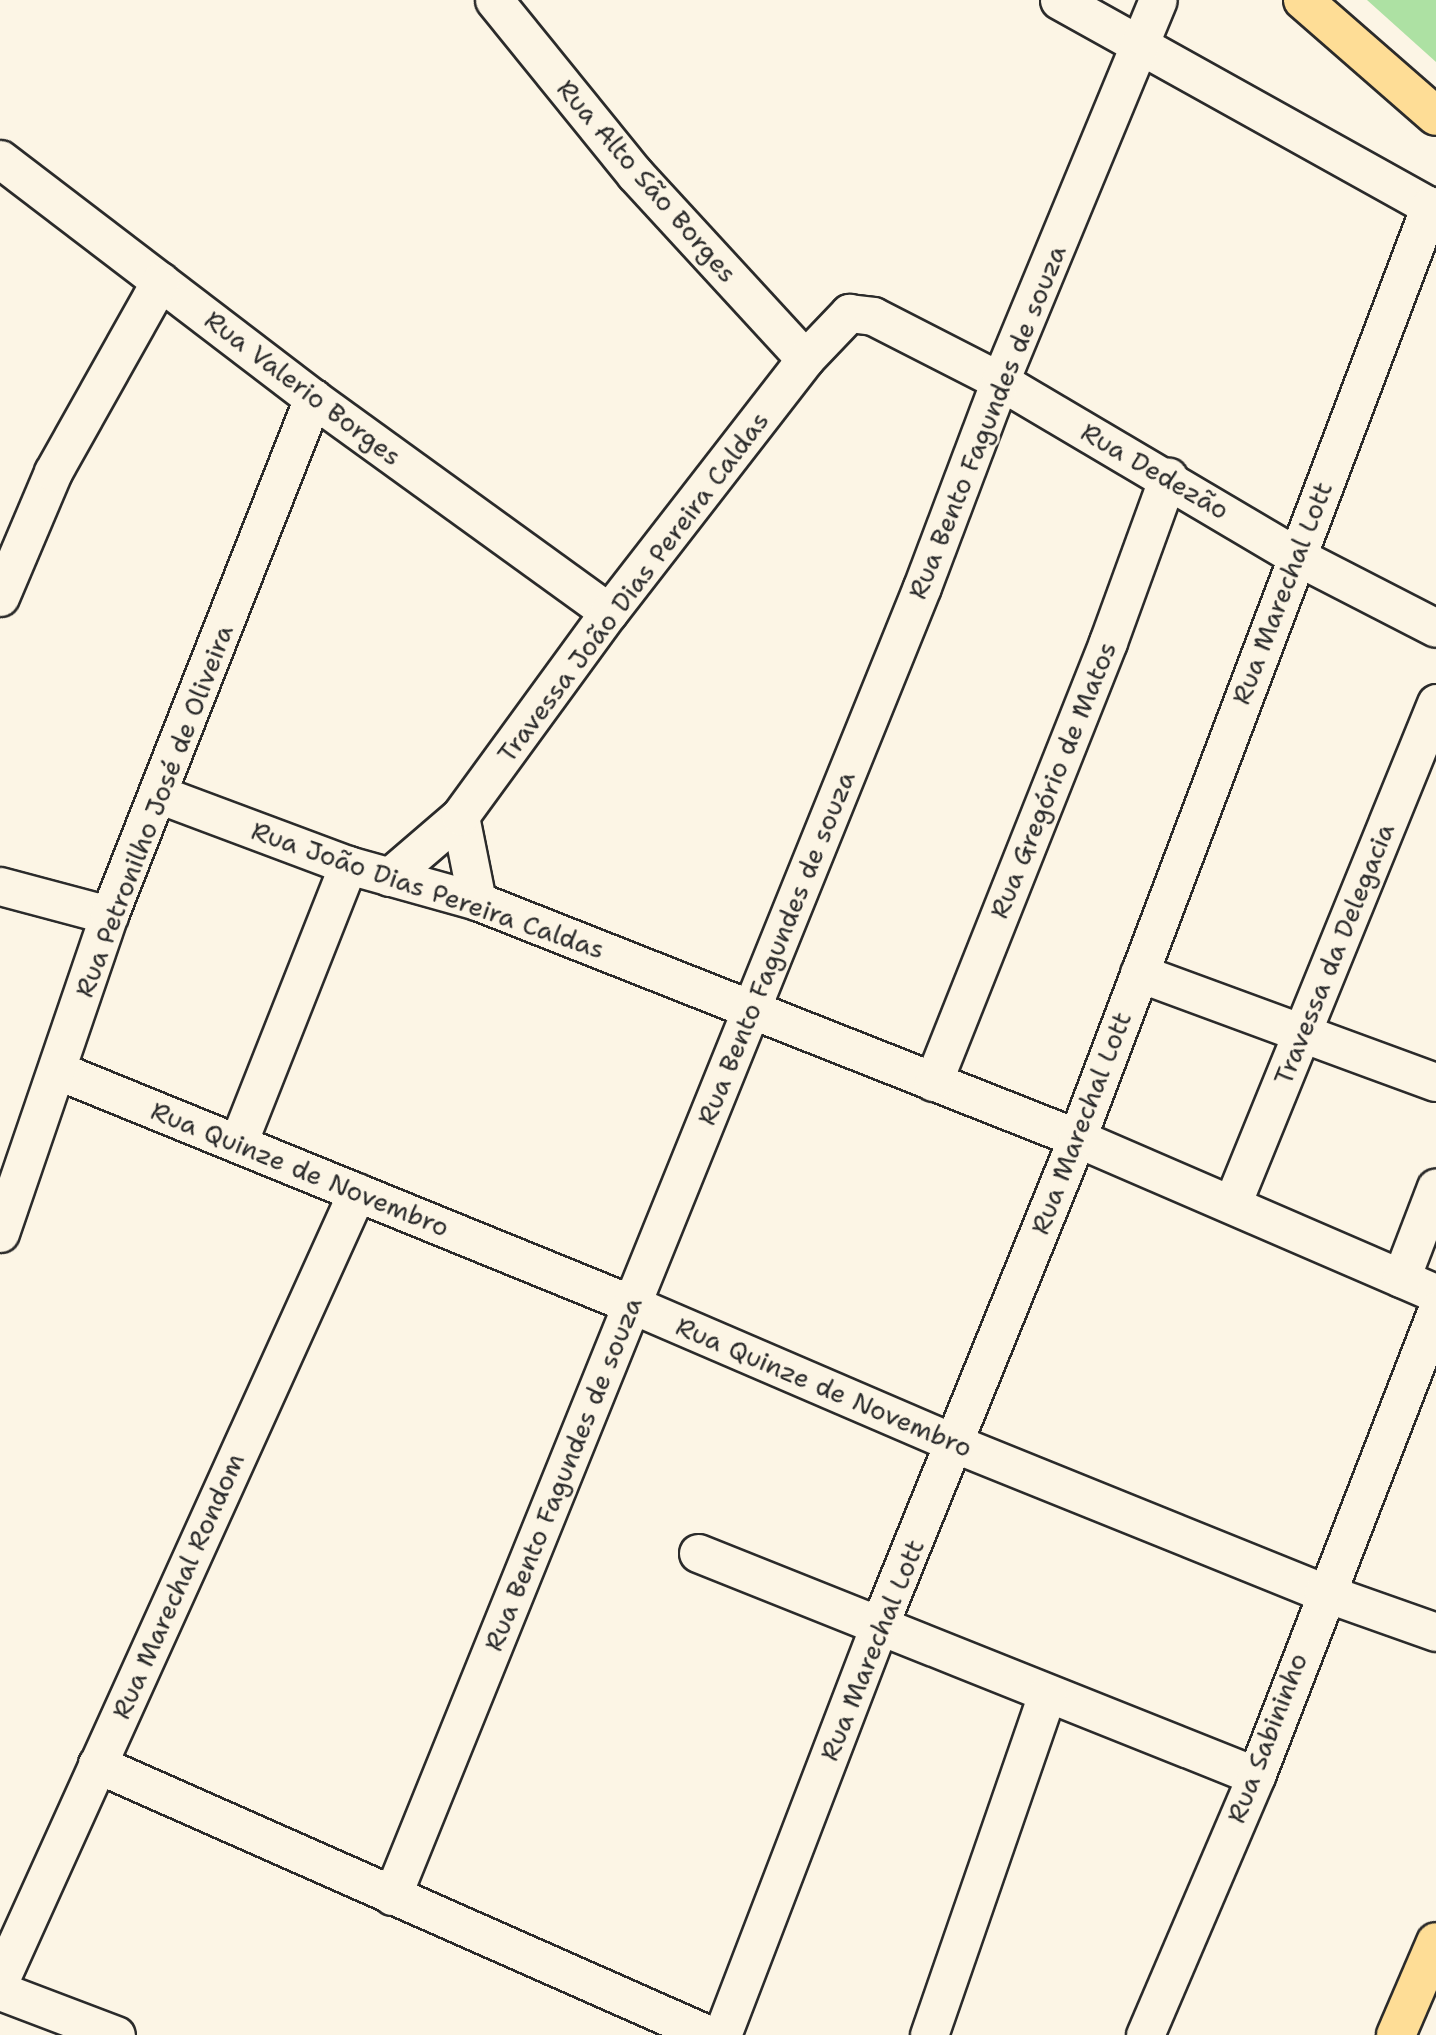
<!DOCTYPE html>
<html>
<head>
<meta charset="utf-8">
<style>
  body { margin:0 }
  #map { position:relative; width:1436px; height:2035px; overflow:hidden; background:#fcf5e5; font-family:"Shantell Sans",sans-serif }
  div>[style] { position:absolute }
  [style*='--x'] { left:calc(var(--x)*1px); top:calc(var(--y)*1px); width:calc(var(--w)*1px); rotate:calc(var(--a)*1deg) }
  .green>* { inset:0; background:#ade1a3 }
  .roads { filter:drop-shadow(2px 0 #2b2b2b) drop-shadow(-2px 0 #2b2b2b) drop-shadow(0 2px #2b2b2b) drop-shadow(0 -2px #2b2b2b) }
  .minor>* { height:37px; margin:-18.5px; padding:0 18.5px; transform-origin:18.5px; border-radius:18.5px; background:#fcf5e5 }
  .major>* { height:38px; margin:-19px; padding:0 19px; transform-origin:19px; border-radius:19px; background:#fedd96 }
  span { translate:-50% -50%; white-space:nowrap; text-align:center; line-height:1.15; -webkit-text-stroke:5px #fcf5e5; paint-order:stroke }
  .street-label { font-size:26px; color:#2b2b2b }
</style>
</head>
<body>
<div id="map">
  <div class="green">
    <div style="clip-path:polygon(1367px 0,1436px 0,1436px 62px)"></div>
  </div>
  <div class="roads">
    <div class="minor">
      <div style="--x:494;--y:0;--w:224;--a:51"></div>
      <div style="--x:635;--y:174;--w:251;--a:47.4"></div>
      <div style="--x:1059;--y:0;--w:432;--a:29.1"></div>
      <div style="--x:0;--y:159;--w:394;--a:37.4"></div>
      <div style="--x:313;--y:398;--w:365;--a:35.9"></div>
      <div style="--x:0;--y:597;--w:136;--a:-67"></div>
      <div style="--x:53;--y:472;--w:219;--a:-60.7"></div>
      <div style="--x:158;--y:794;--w:203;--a:20.5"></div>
      <div style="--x:348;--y:865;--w:134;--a:15.6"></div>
      <div style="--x:477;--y:901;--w:645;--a:21.55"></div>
      <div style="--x:1077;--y:1138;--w:391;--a:23.4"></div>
      <div style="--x:460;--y:816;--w:87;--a:78.7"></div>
      <div style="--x:389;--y:877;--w:94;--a:-40.7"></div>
      <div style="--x:460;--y:816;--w:253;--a:-53.9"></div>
      <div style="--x:609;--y:612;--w:320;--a:-52.2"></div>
      <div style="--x:805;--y:359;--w:64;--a:-46.3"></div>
      <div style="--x:849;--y:313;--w:24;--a:7"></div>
      <div style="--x:873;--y:316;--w:143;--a:27.1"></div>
      <div style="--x:1000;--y:381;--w:344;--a:30.6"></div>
      <div style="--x:1296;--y:556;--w:157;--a:27.2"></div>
      <div style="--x:0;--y:886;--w:113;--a:14.9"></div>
      <div style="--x:1139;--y:973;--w:316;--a:20.2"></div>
      <div style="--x:59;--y:1071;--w:618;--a:22.16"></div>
      <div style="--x:631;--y:1304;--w:354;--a:23.3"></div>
      <div style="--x:956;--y:1444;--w:396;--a:22"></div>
      <div style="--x:1323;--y:1592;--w:120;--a:19.5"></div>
      <div style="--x:933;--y:1082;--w:474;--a:-68.3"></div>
      <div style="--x:1108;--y:642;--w:176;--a:-70"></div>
      <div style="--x:238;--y:1143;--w:299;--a:-68.4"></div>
      <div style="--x:1232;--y:1204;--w:541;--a:-67.84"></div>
      <div style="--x:0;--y:1233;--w:336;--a:-71.1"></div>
      <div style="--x:109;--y:915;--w:556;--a:-68.47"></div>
      <div style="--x:1401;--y:1278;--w:97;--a:-69"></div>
      <div style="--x:698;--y:1553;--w:601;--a:21.78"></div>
      <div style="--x:97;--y:1764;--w:669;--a:23.88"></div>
      <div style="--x:392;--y:1896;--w:1412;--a:-67.96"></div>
      <div style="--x:922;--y:587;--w:220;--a:-69.3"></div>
      <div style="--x:1000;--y:381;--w:412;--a:-67.5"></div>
      <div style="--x:0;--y:1980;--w:865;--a:-65.63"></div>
      <div style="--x:0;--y:1991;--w:124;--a:20.8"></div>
      <div style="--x:722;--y:2035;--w:436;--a:-69"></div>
      <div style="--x:878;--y:1628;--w:529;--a:-67.9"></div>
      <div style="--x:1077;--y:1138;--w:997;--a:-69.26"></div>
      <div style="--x:929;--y:2035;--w:361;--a:-70.9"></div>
      <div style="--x:1145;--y:2035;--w:282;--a:-66.8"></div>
      <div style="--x:1256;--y:1776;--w:499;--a:-68.8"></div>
    </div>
    <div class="major">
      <div style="--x:1303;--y:0;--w:176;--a:41.1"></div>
      <div style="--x:1396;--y:2035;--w:101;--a:-66.7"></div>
    </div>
  </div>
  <div class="street-label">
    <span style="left:647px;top:181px;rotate:49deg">Rua Alto São Borges</span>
    <span style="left:303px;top:388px;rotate:37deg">Rua Valerio Borges</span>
    <span style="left:987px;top:422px;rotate:-68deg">Rua Bento Fagundes de souza</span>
    <span style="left:1155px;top:471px;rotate:30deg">Rua Dedezão</span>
    <span style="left:633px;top:587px;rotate:-53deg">Travessa João Dias Pereira Caldas</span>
    <span style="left:1282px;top:593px;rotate:-69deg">Rua Marechal Lott</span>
    <span style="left:1053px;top:780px;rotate:-68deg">Rua Gregório de Matos</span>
    <span style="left:154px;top:811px;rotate:-69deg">Rua Petronilho José de Oliveira</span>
    <span style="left:428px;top:890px;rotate:19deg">Rua João Dias Pereira Caldas</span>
    <span style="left:776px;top:948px;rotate:-68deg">Rua Bento Fagundes de souza</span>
    <span style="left:1334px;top:954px;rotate:-68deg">Travessa da Delegacia</span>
    <span style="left:1081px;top:1123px;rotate:-69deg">Rua Marechal Lott</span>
    <span style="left:300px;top:1169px;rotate:22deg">Rua Quinze de Novembro</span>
    <span style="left:824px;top:1387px;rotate:23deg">Rua Quinze de Novembro</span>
    <span style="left:563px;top:1474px;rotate:-68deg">Rua Bento Fagundes de souza</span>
    <span style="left:178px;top:1586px;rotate:-66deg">Rua Marechal Rondom</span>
    <span style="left:872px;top:1650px;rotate:-68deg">Rua Marechal Lott</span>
    <span style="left:1267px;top:1738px;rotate:-69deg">Rua Sabininho</span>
  </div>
</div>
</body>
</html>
